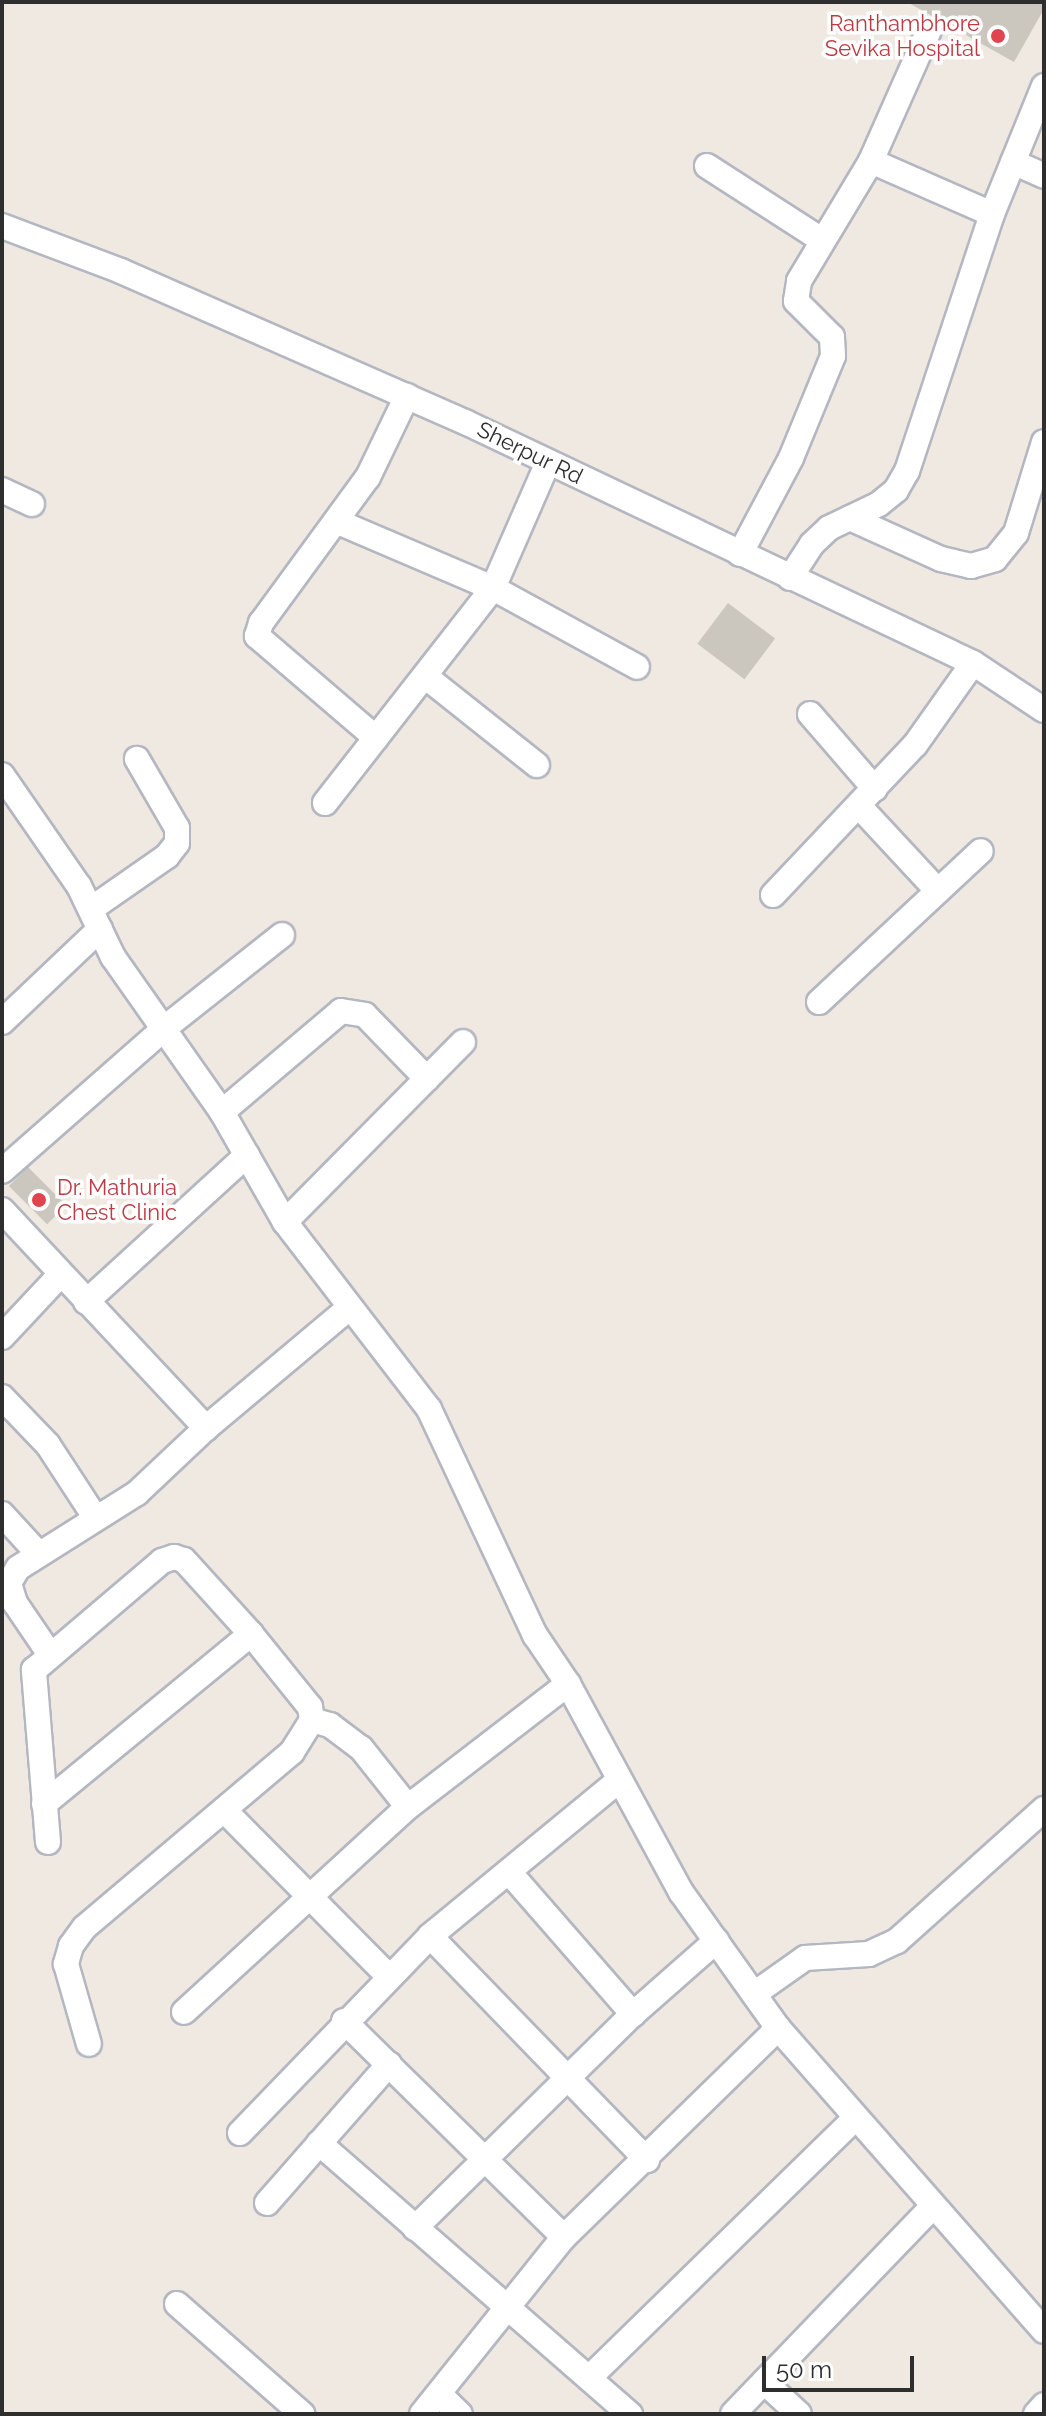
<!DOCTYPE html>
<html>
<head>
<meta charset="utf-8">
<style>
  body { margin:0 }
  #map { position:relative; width:1046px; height:2416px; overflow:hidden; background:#efe9e1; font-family:Raleway,sans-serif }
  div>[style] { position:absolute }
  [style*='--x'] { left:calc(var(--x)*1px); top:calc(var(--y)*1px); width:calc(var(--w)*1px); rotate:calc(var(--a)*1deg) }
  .building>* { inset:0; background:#cbc7bf; transform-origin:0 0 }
  .roads { filter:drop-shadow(2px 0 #b4b7c1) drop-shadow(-2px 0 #b4b7c1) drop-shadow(0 2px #b4b7c1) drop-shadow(0 -2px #b4b7c1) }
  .minor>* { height:24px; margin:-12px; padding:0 12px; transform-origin:12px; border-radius:12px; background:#fff }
  .dots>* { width:22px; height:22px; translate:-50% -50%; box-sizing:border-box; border:4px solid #fff; border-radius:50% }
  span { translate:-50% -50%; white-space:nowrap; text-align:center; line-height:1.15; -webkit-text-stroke:7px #fff; paint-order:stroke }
  .health-label { font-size:22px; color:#be3a42 }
  .right { translate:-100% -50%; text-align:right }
  .left { translate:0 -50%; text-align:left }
  .street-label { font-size:22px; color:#2e2e2e }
  .frame { position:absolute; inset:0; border:4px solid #2e2e2e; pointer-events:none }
  .scale { position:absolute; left:762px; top:2356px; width:152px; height:36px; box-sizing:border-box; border:4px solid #2e2e2e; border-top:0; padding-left:10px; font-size:24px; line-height:28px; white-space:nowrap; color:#2e2e2e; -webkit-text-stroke:6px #fff; paint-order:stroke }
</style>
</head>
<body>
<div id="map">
  <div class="building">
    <div style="clip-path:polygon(907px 2px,1044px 2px,1044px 9px,1014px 62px)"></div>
    <div style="left:728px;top:603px;width:59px;height:51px;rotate:37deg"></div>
    <div style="left:28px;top:1167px;width:54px;height:27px;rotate:45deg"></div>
  </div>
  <div class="roads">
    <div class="minor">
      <div style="--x:871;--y:161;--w:132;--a:23.7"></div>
      <div style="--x:1013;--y:162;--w:34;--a:24"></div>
      <div style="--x:707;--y:166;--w:137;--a:32.8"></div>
      <div style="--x:2;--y:226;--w:127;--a:20.7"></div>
      <div style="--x:121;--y:271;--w:376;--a:23.7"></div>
      <div style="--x:465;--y:422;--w:562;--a:25.38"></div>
      <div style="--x:973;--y:663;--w:85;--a:33.5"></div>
      <div style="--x:2;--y:490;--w:33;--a:25"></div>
      <div style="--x:850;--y:518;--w:100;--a:24.3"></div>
      <div style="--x:941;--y:559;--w:31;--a:13"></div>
      <div style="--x:971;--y:566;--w:25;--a:-16"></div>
      <div style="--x:995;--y:559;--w:33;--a:-51"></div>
      <div style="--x:1016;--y:533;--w:95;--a:-72.9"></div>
      <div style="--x:338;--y:522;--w:168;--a:23.1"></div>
      <div style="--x:493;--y:588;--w:164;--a:28.7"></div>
      <div style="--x:740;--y:554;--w:109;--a:-62"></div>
      <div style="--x:791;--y:458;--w:110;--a:-67.6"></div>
      <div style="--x:833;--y:356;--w:19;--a:-93"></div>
      <div style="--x:832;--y:337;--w:51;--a:-135"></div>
      <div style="--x:796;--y:301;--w:20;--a:-81"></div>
      <div style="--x:799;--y:281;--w:140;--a:-59"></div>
      <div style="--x:871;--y:161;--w:143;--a:-66.1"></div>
      <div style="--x:790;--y:578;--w:40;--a:-57.1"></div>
      <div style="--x:812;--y:544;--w:23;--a:-43"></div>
      <div style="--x:829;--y:528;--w:55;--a:-25.6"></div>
      <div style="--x:879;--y:504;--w:22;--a:-39"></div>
      <div style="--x:896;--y:490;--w:22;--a:-60"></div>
      <div style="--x:907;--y:471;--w:271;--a:-71.7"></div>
      <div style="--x:992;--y:214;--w:138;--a:-67.9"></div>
      <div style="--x:425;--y:676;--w:143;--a:38.5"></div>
      <div style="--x:810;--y:714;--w:99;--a:49.1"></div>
      <div style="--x:376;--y:738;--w:157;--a:-139.4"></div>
      <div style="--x:257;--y:636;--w:14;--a:-73"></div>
      <div style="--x:261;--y:623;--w:181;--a:-53.8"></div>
      <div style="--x:368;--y:477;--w:90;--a:-64.3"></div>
      <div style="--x:2;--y:775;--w:135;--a:55.3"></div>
      <div style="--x:79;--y:886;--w:79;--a:64.4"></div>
      <div style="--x:113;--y:957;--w:189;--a:54.9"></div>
      <div style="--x:222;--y:1112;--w:127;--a:60.2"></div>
      <div style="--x:285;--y:1222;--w:236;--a:52.4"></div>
      <div style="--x:429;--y:1409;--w:250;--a:64.9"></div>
      <div style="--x:535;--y:1635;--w:59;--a:56"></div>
      <div style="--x:568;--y:1684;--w:237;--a:61.5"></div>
      <div style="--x:681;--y:1892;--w:167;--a:54.5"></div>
      <div style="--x:778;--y:2028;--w:403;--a:48.7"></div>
      <div style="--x:325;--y:803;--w:273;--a:-52"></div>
      <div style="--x:493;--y:588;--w:137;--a:-66.4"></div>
      <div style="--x:859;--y:806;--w:116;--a:47.1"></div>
      <div style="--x:773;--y:895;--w:207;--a:-46.6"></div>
      <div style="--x:915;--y:745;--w:100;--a:-54.7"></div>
      <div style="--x:91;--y:909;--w:93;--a:-34.9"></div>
      <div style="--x:167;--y:856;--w:16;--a:-52"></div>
      <div style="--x:177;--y:843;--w:15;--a:-90"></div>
      <div style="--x:177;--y:828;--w:80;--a:-120.1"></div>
      <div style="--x:819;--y:1002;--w:221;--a:-43"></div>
      <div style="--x:2;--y:1022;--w:135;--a:-43.5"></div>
      <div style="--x:222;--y:1112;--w:156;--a:-40.3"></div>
      <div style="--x:341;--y:1011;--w:24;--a:9"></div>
      <div style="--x:365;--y:1015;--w:89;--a:45.9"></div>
      <div style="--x:2;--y:1171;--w:218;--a:-41.3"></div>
      <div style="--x:166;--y:1027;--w:148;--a:-38.4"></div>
      <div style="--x:2;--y:1210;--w:299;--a:46.9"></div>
      <div style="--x:206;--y:1428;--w:187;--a:-40"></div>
      <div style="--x:285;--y:1222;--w:253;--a:-45.3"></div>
      <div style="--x:86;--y:1302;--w:218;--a:-42.4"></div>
      <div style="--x:2;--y:1337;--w:86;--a:-46.9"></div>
      <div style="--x:2;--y:1397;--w:66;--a:46.2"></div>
      <div style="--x:48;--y:1445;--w:86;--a:56.9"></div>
      <div style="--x:2;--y:1514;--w:52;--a:47.4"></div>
      <div style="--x:49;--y:1653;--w:60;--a:-124.2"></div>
      <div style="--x:15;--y:1603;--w:21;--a:-107"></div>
      <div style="--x:9;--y:1583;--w:17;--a:-59"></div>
      <div style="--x:18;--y:1568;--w:141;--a:-32.2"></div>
      <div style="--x:137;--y:1493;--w:95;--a:-43.3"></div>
      <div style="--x:312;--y:1720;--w:19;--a:16"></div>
      <div style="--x:330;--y:1725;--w:39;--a:37"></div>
      <div style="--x:361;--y:1748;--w:75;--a:51.5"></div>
      <div style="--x:44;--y:1804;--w:268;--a:-39.4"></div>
      <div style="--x:224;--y:1810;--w:235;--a:45.3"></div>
      <div style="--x:48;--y:1842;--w:173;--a:-94.7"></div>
      <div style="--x:34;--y:1670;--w:168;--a:-40.4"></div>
      <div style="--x:162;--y:1561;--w:13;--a:-18"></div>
      <div style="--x:174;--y:1557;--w:10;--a:17"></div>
      <div style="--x:184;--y:1560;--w:100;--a:47.8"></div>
      <div style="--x:251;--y:1634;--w:94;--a:51.1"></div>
      <div style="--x:310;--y:1707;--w:13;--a:81"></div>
      <div style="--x:312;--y:1720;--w:38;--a:122"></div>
      <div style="--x:292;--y:1752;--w:272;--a:139.8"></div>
      <div style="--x:84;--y:1928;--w:22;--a:126"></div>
      <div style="--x:71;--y:1946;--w:19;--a:106"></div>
      <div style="--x:66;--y:1964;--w:83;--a:74"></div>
      <div style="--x:509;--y:1872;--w:189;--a:48.9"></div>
      <div style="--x:430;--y:1936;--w:312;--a:45.9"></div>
      <div style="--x:754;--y:1994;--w:62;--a:-35.2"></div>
      <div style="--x:805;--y:1958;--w:64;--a:-3.6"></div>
      <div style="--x:869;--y:1954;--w:31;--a:-25"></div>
      <div style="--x:897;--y:1941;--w:198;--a:-41.9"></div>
      <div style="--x:184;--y:2012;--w:304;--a:-42.5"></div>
      <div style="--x:408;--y:1807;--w:202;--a:-37.6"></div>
      <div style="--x:344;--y:2021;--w:308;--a:44.5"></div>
      <div style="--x:240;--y:2133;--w:274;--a:-46"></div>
      <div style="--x:430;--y:1936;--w:244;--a:-39.5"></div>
      <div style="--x:319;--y:2143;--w:413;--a:41.1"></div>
      <div style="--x:267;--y:2203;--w:185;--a:-48.7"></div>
      <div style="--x:415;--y:2228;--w:305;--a:-44.5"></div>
      <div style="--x:633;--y:2014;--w:111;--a:-41.3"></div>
      <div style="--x:177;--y:2304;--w:167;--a:41.3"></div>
      <div style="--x:590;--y:2377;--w:369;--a:-44.3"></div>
      <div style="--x:764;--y:2382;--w:47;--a:42.4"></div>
      <div style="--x:439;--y:2394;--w:29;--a:44"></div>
      <div style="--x:422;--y:2414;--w:227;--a:-51.3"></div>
      <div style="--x:564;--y:2237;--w:299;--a:-44.3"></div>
      <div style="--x:733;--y:2414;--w:287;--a:-46.1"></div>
      <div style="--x:1036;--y:2414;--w:12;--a:-48"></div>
    </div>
  </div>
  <div class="dots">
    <div style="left:998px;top:36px;background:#e0444e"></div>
    <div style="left:39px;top:1200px;background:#e0444e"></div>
  </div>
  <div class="health-label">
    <span class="right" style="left:980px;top:36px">Ranthambhore<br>Sevika Hospital</span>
    <span class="left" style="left:57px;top:1200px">Dr. Mathuria<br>Chest Clinic</span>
  </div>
  <div class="street-label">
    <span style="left:530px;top:453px;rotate:26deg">Sherpur Rd</span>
  </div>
  <div class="frame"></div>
  <div class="scale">50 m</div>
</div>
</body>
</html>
